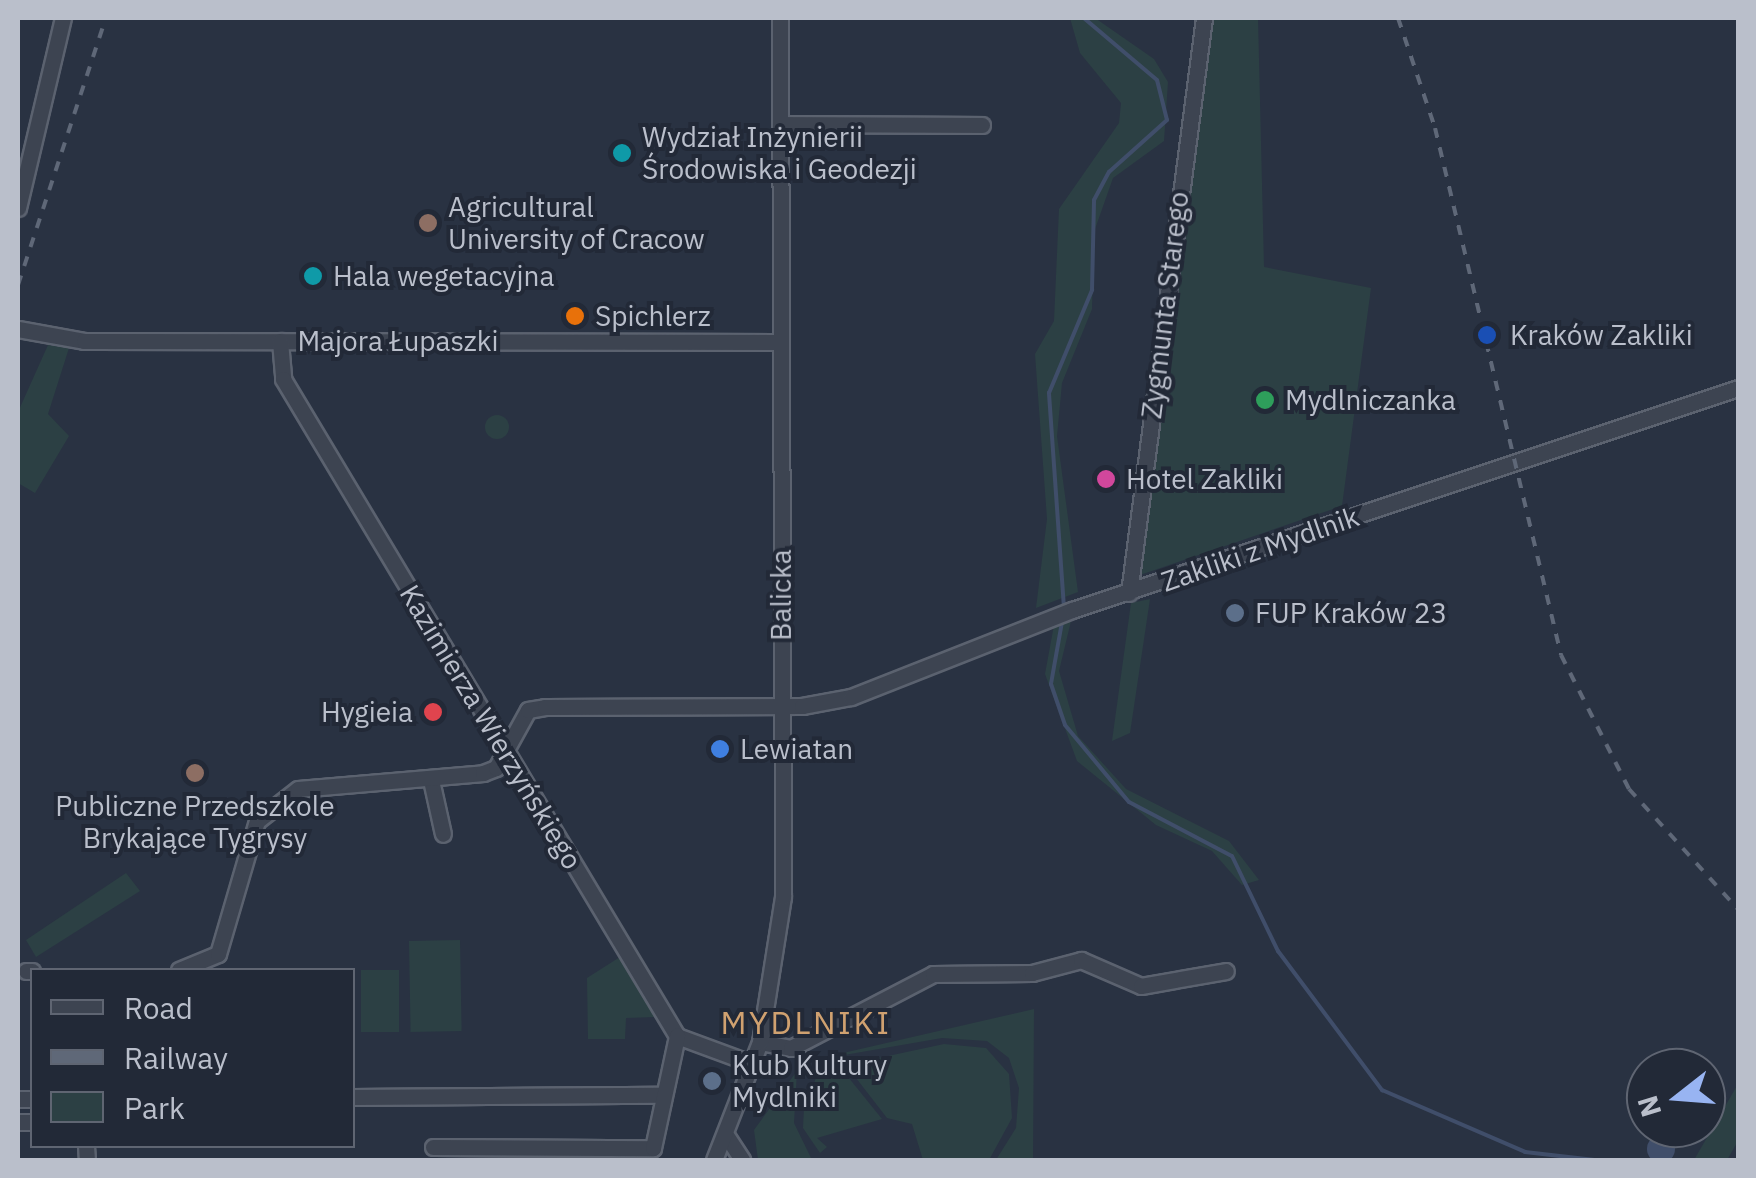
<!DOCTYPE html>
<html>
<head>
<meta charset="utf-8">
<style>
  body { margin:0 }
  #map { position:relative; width:1756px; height:1178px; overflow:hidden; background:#293242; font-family:"IBM Plex Sans",sans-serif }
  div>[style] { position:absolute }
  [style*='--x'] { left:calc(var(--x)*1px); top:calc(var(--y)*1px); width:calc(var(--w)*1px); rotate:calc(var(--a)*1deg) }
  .green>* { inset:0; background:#2c4044; transform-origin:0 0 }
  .round { border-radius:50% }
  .water>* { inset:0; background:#404e6a }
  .stream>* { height:4px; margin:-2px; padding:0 2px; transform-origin:2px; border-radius:2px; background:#404e6a }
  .roads { filter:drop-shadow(2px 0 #5b626f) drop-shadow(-2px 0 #5b626f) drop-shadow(0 2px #5b626f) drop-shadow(0 -2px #5b626f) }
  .minor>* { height:15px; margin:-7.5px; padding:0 7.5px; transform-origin:7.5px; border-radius:7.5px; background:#3d4451 }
  .rail>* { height:4px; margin-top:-2px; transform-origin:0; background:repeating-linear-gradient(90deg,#5f6878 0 10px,transparent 0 20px) }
  .dots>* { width:28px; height:28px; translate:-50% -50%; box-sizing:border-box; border:5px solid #222937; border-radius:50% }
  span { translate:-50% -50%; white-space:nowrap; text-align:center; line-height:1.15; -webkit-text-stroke:8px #222937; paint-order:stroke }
  .poi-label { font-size:28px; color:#babfcb }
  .left { translate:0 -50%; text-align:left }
  .right { translate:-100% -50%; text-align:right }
  .street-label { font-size:28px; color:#babfcb }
  .quarter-label { font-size:32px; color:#d0a170; letter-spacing:2.5px }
  .frame { position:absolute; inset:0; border:20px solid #babfcb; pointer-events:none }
  .legend { position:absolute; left:30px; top:968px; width:325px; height:180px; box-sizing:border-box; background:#222937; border:2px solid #5f6572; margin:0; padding:12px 18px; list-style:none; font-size:30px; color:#babfcb }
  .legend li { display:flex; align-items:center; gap:20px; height:50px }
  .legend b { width:50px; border:2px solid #5f6572 }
  .north { position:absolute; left:1626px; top:1048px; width:100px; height:100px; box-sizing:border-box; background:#222937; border:2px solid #5f6572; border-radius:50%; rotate:253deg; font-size:28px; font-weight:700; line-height:40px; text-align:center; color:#babfcb }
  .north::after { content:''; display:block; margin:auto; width:35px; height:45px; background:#98b4f2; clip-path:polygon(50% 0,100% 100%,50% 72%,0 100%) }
</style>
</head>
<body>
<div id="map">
  <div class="green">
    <div style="clip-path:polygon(1070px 18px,1095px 18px,1154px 59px,1168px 82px,1164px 141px,1113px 178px,1094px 232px,1092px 309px,1062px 383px,1057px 436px,1078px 592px,1036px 608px,1047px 519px,1035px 354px,1054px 321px,1059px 209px,1119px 123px,1121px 103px,1080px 53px)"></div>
    <div style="clip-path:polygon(1213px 18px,1258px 18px,1264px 267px,1371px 288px,1342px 506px,1137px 576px)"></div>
    <div style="clip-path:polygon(48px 345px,69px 348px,48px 414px,69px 436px,35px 493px,18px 483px,18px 412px)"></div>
    <div class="round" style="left:485px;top:415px;width:24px;height:24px"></div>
    <div style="clip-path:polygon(1150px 599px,1130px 733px,1112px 741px,1131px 603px)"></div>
    <div style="clip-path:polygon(1072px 617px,1059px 671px,1078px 736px,1126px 789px,1229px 841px,1259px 880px,1242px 885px,1212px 851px,1156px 825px,1077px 761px,1045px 674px,1054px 625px)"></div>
    <div style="clip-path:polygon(126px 873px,140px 891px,36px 957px,26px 940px)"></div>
    <div style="left:460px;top:940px;width:91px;height:51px;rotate:89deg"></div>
    <div style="clip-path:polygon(620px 957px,655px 1017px,626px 1018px,625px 1039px,588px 1039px,587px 978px)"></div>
    <div style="left:399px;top:970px;width:62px;height:38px;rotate:90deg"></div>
    <div style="clip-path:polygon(1034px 1009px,1033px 1160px,996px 1160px,1016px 1128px,1019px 1088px,1009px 1058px,987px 1041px,942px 1038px,804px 1062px)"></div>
    <div style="clip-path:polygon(944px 1044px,986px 1048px,1009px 1074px,1012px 1118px,989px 1160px,923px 1160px,912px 1124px,887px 1118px,846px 1065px)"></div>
    <div style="clip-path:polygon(840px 1067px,882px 1119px,817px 1138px,827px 1147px,820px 1153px,803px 1128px,804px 1107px,816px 1078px)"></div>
    <div style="clip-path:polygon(797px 1071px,794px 1123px,812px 1160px,758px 1160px,754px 1130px)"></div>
    <div style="clip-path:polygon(1738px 1084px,1738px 1141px,1727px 1160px,1694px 1160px)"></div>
  </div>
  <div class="water">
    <div class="round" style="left:1647px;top:1135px;width:28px;height:28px"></div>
  </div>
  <div class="stream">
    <div style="--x:1064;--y:608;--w:216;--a:-94"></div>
    <div style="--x:1049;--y:393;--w:112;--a:-67.3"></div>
    <div style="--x:1092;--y:290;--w:90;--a:-88.7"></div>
    <div style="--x:1094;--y:200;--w:32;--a:-62"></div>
    <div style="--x:1109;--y:172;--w:78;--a:-41.9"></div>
    <div style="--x:1167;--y:120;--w:41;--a:-104"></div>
    <div style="--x:1157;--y:80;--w:96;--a:-139.7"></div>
    <div style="--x:1062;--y:622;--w:63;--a:100.1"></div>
    <div style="--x:1051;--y:684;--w:43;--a:71.1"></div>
    <div style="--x:1065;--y:725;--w:100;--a:50.3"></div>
    <div style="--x:1129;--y:802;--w:116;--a:27.7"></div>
    <div style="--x:1232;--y:856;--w:106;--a:64.2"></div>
    <div style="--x:1278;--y:951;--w:174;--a:53.2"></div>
    <div style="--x:1382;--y:1090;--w:156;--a:23.4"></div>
    <div style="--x:1525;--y:1152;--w:70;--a:6.5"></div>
  </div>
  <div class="roads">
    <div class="minor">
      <div style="--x:780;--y:124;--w:202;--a:0.3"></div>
      <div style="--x:18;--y:208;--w:195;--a:-76.7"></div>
      <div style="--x:18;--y:329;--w:67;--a:10.3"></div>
      <div style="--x:84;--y:341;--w:696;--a:0.08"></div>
      <div style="--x:280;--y:341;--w:38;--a:85"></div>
      <div style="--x:283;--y:379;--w:766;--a:59.05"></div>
      <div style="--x:677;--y:1036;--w:81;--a:20.2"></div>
      <div style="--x:1129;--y:593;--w:580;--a:-82.57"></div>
      <div style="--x:431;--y:780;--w:55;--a:77.5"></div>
      <div style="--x:179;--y:970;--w:42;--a:-22.3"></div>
      <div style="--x:218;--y:954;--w:139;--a:-73.7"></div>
      <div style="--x:257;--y:821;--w:52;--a:-38"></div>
      <div style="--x:298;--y:789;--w:186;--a:-4.9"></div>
      <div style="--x:483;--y:773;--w:14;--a:-21"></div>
      <div style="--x:496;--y:768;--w:66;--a:-61.1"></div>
      <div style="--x:528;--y:710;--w:17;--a:-10"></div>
      <div style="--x:545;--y:707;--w:257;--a:-0.2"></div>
      <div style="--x:802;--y:706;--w:50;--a:-10.4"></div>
      <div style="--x:851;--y:697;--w:238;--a:-21.5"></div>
      <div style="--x:1072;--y:610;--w:702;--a:-18.43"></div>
      <div style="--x:26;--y:971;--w:6;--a:0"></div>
      <div style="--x:760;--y:1042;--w:32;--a:11"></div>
      <div style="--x:791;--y:1048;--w:160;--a:-27.5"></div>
      <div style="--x:933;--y:974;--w:99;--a:-0.6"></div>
      <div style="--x:1032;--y:973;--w:51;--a:-14.9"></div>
      <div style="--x:1081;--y:960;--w:65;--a:23.4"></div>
      <div style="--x:1141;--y:986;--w:86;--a:-10"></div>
      <div style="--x:352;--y:1097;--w:306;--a:-0.4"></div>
      <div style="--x:18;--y:1099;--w:14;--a:0"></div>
      <div style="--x:18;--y:1122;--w:14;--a:0"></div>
      <div style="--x:726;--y:1135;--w:30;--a:57"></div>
      <div style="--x:86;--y:1146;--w:14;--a:86"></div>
      <div style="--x:433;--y:1147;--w:220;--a:0.3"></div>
      <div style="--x:653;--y:1148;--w:115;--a:-77.9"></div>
      <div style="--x:714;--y:1160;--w:127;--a:-68.7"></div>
      <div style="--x:760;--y:1042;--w:147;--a:-81"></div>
      <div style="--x:783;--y:897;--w:879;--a:-90.2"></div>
    </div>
  </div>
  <div class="rail">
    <div style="--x:1398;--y:18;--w:116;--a:71.4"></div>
    <div style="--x:1435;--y:128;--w:542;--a:76.55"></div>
    <div style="--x:1561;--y:655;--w:150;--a:63.1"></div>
    <div style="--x:1629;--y:789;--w:162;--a:47.8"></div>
    <div style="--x:18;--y:285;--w:281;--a:-71.8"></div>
  </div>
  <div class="dots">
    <div style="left:622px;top:153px;background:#0f9aa8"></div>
    <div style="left:428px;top:223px;background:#8d6e63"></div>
    <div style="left:313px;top:276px;background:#0f9aa8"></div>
    <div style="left:575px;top:316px;background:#e8710a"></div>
    <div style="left:1487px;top:335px;background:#1a4fb4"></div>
    <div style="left:1265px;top:400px;background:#2e9e5b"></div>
    <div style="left:1106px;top:479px;background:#d1479c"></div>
    <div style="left:1235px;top:613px;background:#5c6f8a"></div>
    <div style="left:433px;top:712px;background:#e0444e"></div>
    <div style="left:720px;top:749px;background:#3f7fe0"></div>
    <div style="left:195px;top:773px;background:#8d6e63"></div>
    <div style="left:712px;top:1081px;background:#5c6f8a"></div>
  </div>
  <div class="poi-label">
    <span class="left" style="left:642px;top:153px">Wydział Inżynierii<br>Środowiska i Geodezji</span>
    <span class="left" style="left:448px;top:223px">Agricultural<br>University of Cracow</span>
    <span class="left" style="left:333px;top:276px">Hala wegetacyjna</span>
    <span class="left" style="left:595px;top:316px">Spichlerz</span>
    <span class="left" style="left:1510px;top:335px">Kraków Zakliki</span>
    <span class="left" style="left:1285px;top:400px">Mydlniczanka</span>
    <span class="left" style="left:1126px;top:479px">Hotel Zakliki</span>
    <span class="left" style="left:1255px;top:613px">FUP Kraków 23</span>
    <span class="right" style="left:413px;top:712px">Hygieia</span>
    <span class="left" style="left:740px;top:749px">Lewiatan</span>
    <span style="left:195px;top:822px">Publiczne Przedszkole<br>Brykające Tygrysy</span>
    <span class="left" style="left:732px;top:1081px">Klub Kultury<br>Mydlniki</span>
  </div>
  <div class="street-label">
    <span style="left:1165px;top:305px;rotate:-83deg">Zygmunta Starego</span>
    <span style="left:398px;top:341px">Majora Łupaszki</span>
    <span style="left:1260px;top:549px;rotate:-19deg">Zakliki z Mydlnik</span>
    <span style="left:781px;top:595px;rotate:-90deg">Balicka</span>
    <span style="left:491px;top:727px;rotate:59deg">Kazimierza Wierzyńskiego</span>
  </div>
  <div class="quarter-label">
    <span style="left:806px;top:1022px">MYDLNIKI</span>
  </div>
  <div class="frame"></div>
  <ul class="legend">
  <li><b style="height:12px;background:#3d4451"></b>Road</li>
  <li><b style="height:12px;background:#5f6878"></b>Railway</li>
  <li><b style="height:28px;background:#2c4044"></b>Park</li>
  </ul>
  <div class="north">N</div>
</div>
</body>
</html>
